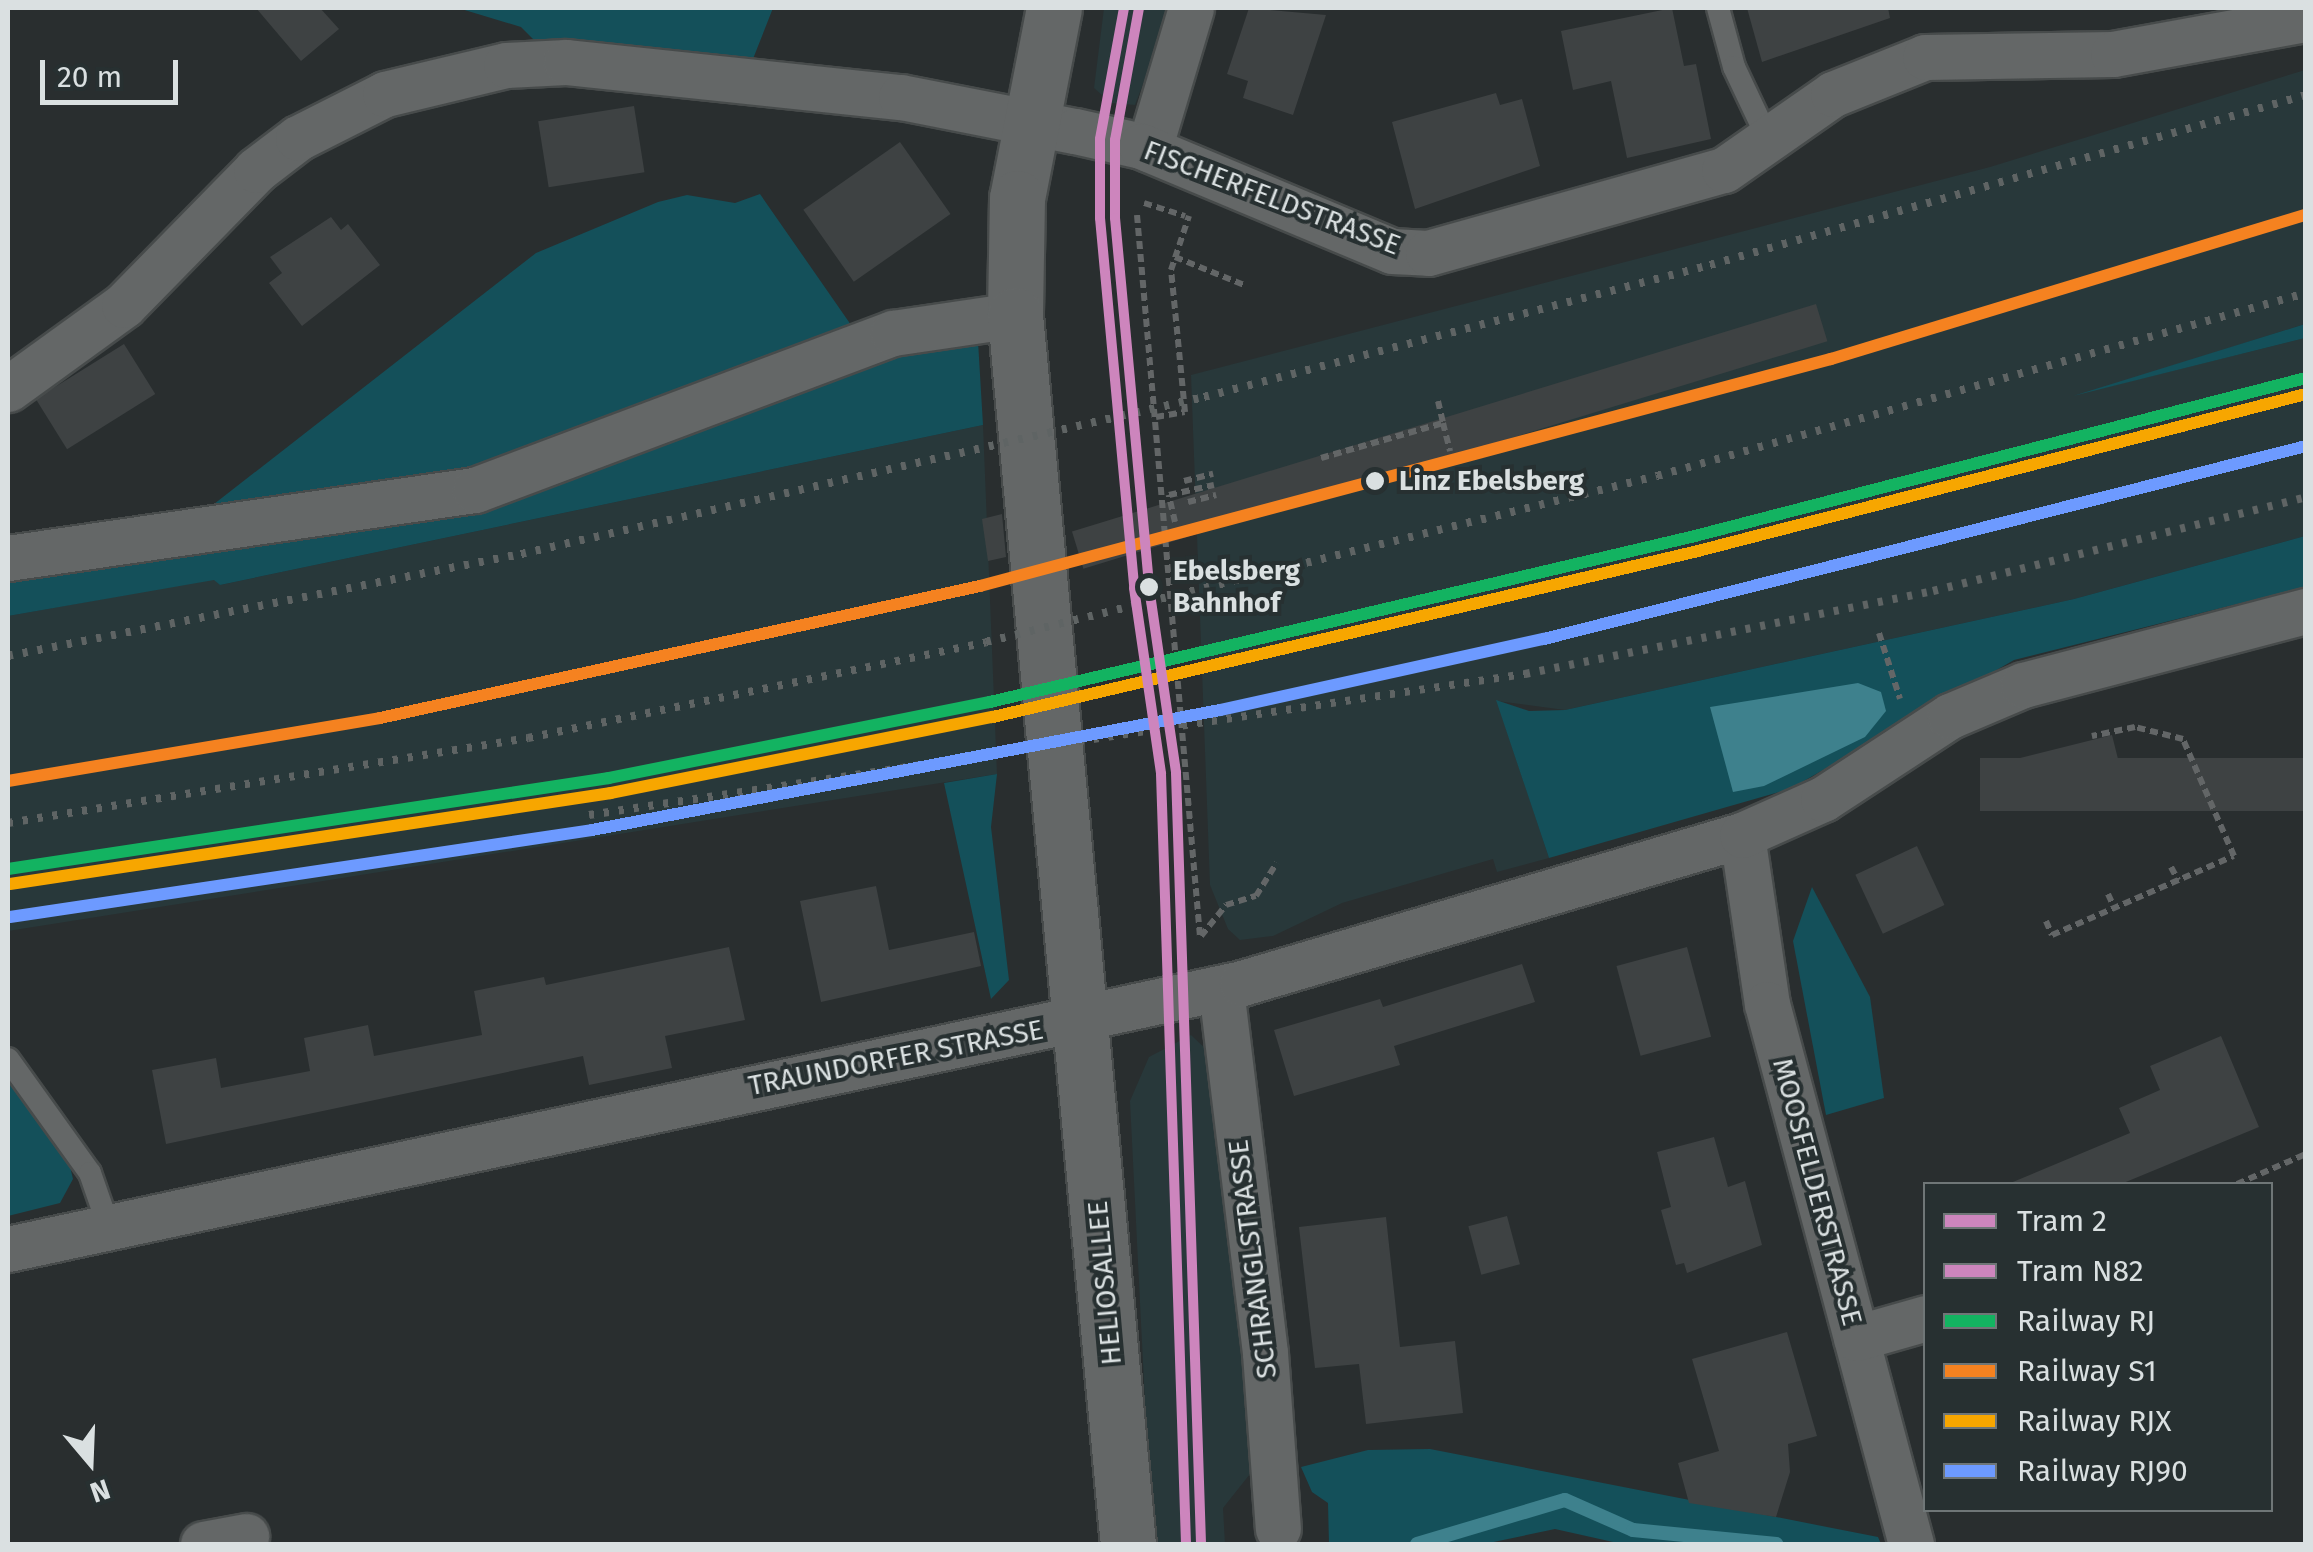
<!DOCTYPE html>
<html>
<head>
<meta charset="utf-8">
<style>
  body { margin:0 }
  #map { position:relative; width:2313px; height:1552px; overflow:hidden; background:#292e2f; font-family:"Fira Sans",sans-serif }
  div>[style] { position:absolute }
  [style*='--x'] { left:calc(var(--x)*1px); top:calc(var(--y)*1px); width:calc(var(--w)*1px); rotate:calc(var(--a)*1deg) }
  .built>* { inset:0; background:#28383a }
  .green>* { inset:0; background:#14505a }
  .water>* { inset:0; background:#3e818d }
  .stream>* { height:14px; margin:-7px; padding:0 7px; transform-origin:7px; border-radius:7px; background:#3e818d }
  .building>* { inset:0; background:#3e4243; transform-origin:0 0 }
  .path>* { height:6px; margin-top:-3px; transform-origin:0; background:repeating-linear-gradient(90deg,#636667 0 8px,transparent 0 13px) }
  .roads { filter:drop-shadow(2px 0 #474b4b) drop-shadow(-2px 0 #474b4b) drop-shadow(0 2px #474b4b) drop-shadow(0 -2px #474b4b) }
  .service>* { height:22px; margin:-11px; padding:0 11px; transform-origin:11px; border-radius:11px; background:#646767 }
  .minor>* { height:45px; margin:-22.5px; padding:0 22.5px; transform-origin:22.5px; border-radius:22.5px; background:#646767 }
  .tertiary>* { height:55px; margin:-27.5px; padding:0 27.5px; transform-origin:27.5px; border-radius:27.5px; background:#646767 }
  .rail>* { height:8px; margin-top:-4px; transform-origin:0; background:repeating-linear-gradient(90deg,#5f6464 0 5px,transparent 0 15px) }
  .rail-1>* { height:12px; margin:-6px; padding:0 6px; transform-origin:6px; border-radius:6px; background:#13b361 }
  .rail-2>* { height:12px; margin:-6px; padding:0 6px; transform-origin:6px; border-radius:6px; background:#f58220 }
  .rail-3>* { height:12px; margin:-6px; padding:0 6px; transform-origin:6px; border-radius:6px; background:#f7a600 }
  .rail-4>* { height:12px; margin:-6px; padding:0 6px; transform-origin:6px; border-radius:6px; background:#6d9aff }
  .tram-1>* { height:10px; margin:-5px; padding:0 5px; transform-origin:5px; border-radius:5px; background:#cd85bd }
  .tram-2>* { height:10px; margin:-5px; padding:0 5px; transform-origin:5px; border-radius:5px; background:#cd85bd }
  .dots>* { width:28px; height:28px; translate:-50% -50%; box-sizing:border-box; border:5px solid #273031; border-radius:50% }
  span { translate:-50% -50%; white-space:nowrap; text-align:center; line-height:1.15; -webkit-text-stroke:8px #273031; paint-order:stroke }
  .street-label { font-size:28px; color:#dae0e1 }
  .stop-label { font-size:28px; color:#dae0e1; font-weight:700 }
  .left { translate:0 -50%; text-align:left }
  .frame { position:absolute; inset:0; border:10px solid #dae0e1; pointer-events:none }
  .legend { position:absolute; left:1923px; top:1182px; width:350px; height:330px; box-sizing:border-box; background:#273031; border:2px solid #6f7677; margin:0; padding:12px 18px; list-style:none; font-size:30px; color:#dae0e1 }
  .legend li { display:flex; align-items:center; gap:20px; height:50px }
  .legend b { width:50px; border:2px solid #6f7677 }
  .north { position:absolute; left:40px; top:1412px; width:100px; height:100px; -webkit-text-stroke:8px #273031; paint-order:stroke; rotate:161deg; font-size:28px; font-weight:700; line-height:40px; text-align:center; color:#dae0e1 }
  .north::after { content:''; display:block; margin:auto; width:35px; height:45px; background:#dae0e1; clip-path:polygon(50% 0,100% 100%,50% 72%,0 100%) }
  .scale { position:absolute; left:40px; top:60px; width:138px; height:45px; box-sizing:border-box; border:5px solid #dae0e1; border-top:0; padding-left:12px; font-size:30px; line-height:35px; white-space:nowrap; color:#dae0e1; -webkit-text-stroke:8px #273031; paint-order:stroke }
</style>
</head>
<body>
<div id="map">
  <div class="built">
    <div style="clip-path:polygon(1104px 8px,1172px 8px,1135px 105px,1111px 103px,1094px 88px)"></div>
    <div style="clip-path:polygon(2305px 70px,2305px 324px,2099px 389px,2305px 338px,2305px 536px,2074px 599px,1565px 710px,1497px 701px,1549px 858px,1497px 872px,1493px 859px,1342px 903px,1273px 936px,1240px 940px,1228px 929px,1210px 885px,1191px 375px,1990px 167px)"></div>
    <div style="clip-path:polygon(983px 425px,997px 774px,8px 931px,8px 616px,214px 579px,220px 585px)"></div>
    <div style="clip-path:polygon(1191px 1035px,1210px 1053px,1254px 1451px,1250px 1474px,1223px 1508px,1225px 1544px,1152px 1544px,1130px 1101px,1149px 1057px)"></div>
  </div>
  <div class="green">
    <div style="clip-path:polygon(458px 8px,773px 8px,749px 69px,539px 45px,521px 27px)"></div>
    <div style="clip-path:polygon(760px 194px,858px 335px,527px 460px,191px 522px,536px 253px,658px 202px,687px 195px,735px 203px)"></div>
    <div style="clip-path:polygon(2305px 324px,2305px 338px,2073px 396px)"></div>
    <div style="clip-path:polygon(978px 341px,983px 425px,220px 585px,214px 580px,8px 616px,8px 575px,423px 518px,875px 357px)"></div>
    <div style="clip-path:polygon(2305px 536px,2305px 587px,2014px 660px,1790px 789px,1549px 858px,1496px 700px,1529px 711px,1565px 710px,2074px 599px)"></div>
    <div style="clip-path:polygon(997px 774px,991px 827px,1009px 980px,991px 999px,944px 783px)"></div>
    <div style="clip-path:polygon(1812px 887px,1870px 997px,1884px 1098px,1826px 1115px,1793px 941px)"></div>
    <div style="clip-path:polygon(8px 1078px,68px 1158px,73px 1179px,60px 1203px,8px 1216px)"></div>
    <div style="clip-path:polygon(1430px 1449px,1878px 1537px,1881px 1544px,1622px 1544px,1555px 1529px,1484px 1544px,1329px 1544px,1328px 1503px,1312px 1492px,1301px 1467px,1368px 1450px)"></div>
  </div>
  <div class="water">
    <div style="clip-path:polygon(1858px 683px,1881px 692px,1886px 711px,1865px 737px,1764px 786px,1733px 792px,1710px 707px)"></div>
  </div>
  <div class="stream">
    <div style="--x:1417;--y:1544;--w:154;--a:-16.6"></div>
    <div style="--x:1565;--y:1500;--w:74;--a:23.8"></div>
    <div style="--x:1633;--y:1530;--w:144;--a:5.6"></div>
  </div>
  <div class="building">
    <div style="clip-path:polygon(256px 8px,320px 8px,339px 29px,301px 61px)"></div>
    <div style="clip-path:polygon(1249px 8px,1326px 15px,1293px 115px,1243px 98px,1248px 81px,1227px 74px)"></div>
    <div style="clip-path:polygon(1672px 8px,1684px 66px,1696px 64px,1711px 139px,1627px 158px,1611px 81px,1573px 90px,1561px 31px)"></div>
    <div style="clip-path:polygon(1747px 8px,1888px 8px,1890px 18px,1762px 62px)"></div>
    <div style="clip-path:polygon(1496px 93px,1500px 105px,1522px 99px,1540px 166px,1415px 209px,1392px 122px)"></div>
    <div style="left:634px;top:106px;width:67px;height:97px;rotate:81deg"></div>
    <div style="left:900px;top:142px;width:88px;height:118px;rotate:55deg"></div>
    <div style="clip-path:polygon(331px 217px,341px 230px,348px 224px,380px 265px,302px 326px,269px 283px,282px 273px,270px 257px)"></div>
    <div style="left:1816px;top:304px;width:39px;height:778px;rotate:73deg"></div>
    <div style="left:124px;top:344px;width:59px;height:104px;rotate:58deg"></div>
    <div style="clip-path:polygon(1002px 514px,1006px 557px,988px 561px,982px 519px)"></div>
    <div style="left:2112px;top:735px;width:44px;height:107px;rotate:76deg"></div>
    <div style="left:2306px;top:758px;width:53px;height:326px;rotate:90deg"></div>
    <div style="left:1917px;top:846px;width:65px;height:68px;rotate:65deg"></div>
    <div style="clip-path:polygon(876px 886px,889px 950px,974px 932px,981px 966px,821px 1002px,800px 901px)"></div>
    <div style="clip-path:polygon(729px 947px,745px 1020px,665px 1036px,672px 1068px,589px 1085px,583px 1056px,166px 1144px,152px 1070px,216px 1058px,221px 1088px,310px 1071px,304px 1038px,368px 1025px,374px 1056px,482px 1035px,474px 991px,544px 977px,546px 985px)"></div>
    <div style="left:1687px;top:947px;width:93px;height:73px;rotate:75deg"></div>
    <div style="clip-path:polygon(1522px 964px,1535px 1002px,1394px 1046px,1400px 1065px,1294px 1096px,1274px 1030px,1380px 999px,1383px 1007px)"></div>
    <div style="clip-path:polygon(2221px 1036px,2259px 1127px,2121px 1184px,2008px 1184px,2130px 1133px,2119px 1108px,2160px 1090px,2150px 1066px)"></div>
    <div style="clip-path:polygon(1714px 1137px,1728px 1187px,1745px 1181px,1762px 1245px,1687px 1273px,1684px 1263px,1676px 1265px,1661px 1210px,1671px 1207px,1657px 1152px)"></div>
    <div style="left:1507px;top:1216px;width:50px;height:40px;rotate:75deg"></div>
    <div style="clip-path:polygon(1386px 1217px,1400px 1347px,1455px 1341px,1463px 1413px,1366px 1424px,1359px 1364px,1315px 1368px,1299px 1227px)"></div>
    <div style="clip-path:polygon(1787px 1332px,1817px 1436px,1788px 1444px,1790px 1472px,1776px 1517px,1689px 1503px,1678px 1463px,1719px 1451px,1692px 1359px)"></div>
  </div>
  <div class="path">
    <div style="--x:1144;--y:203;--w:43;--a:17.6"></div>
    <div style="--x:1137;--y:215;--w:725;--a:85.01"></div>
    <div style="--x:1175;--y:257;--w:74;--a:22.1"></div>
    <div style="--x:1438;--y:401;--w:23;--a:77"></div>
    <div style="--x:1156;--y:417;--w:29;--a:-10"></div>
    <div style="--x:1185;--y:412;--w:143;--a:-95.6"></div>
    <div style="--x:1171;--y:270;--w:57;--a:-71.6"></div>
    <div style="--x:1321;--y:458;--w:127;--a:-16"></div>
    <div style="--x:1443;--y:423;--w:29;--a:76"></div>
    <div style="--x:1184;--y:481;--w:30;--a:-14"></div>
    <div style="--x:1188;--y:502;--w:29;--a:-14"></div>
    <div style="--x:1175;--y:522;--w:28;--a:-103"></div>
    <div style="--x:1169;--y:495;--w:46;--a:-12.5"></div>
    <div style="--x:1879;--y:633;--w:69;--a:72.3"></div>
    <div style="--x:2171;--y:867;--w:15;--a:62"></div>
    <div style="--x:2108;--y:894;--w:14;--a:65"></div>
    <div style="--x:2046;--y:921;--w:15;--a:67"></div>
    <div style="--x:2052;--y:935;--w:198;--a:-23.5"></div>
    <div style="--x:2234;--y:856;--w:128;--a:-113.6"></div>
    <div style="--x:2183;--y:739;--w:49;--a:-166"></div>
    <div style="--x:2135;--y:727;--w:44;--a:168.2"></div>
    <div style="--x:1201;--y:936;--w:40;--a:-51"></div>
    <div style="--x:1226;--y:905;--w:31;--a:-17"></div>
    <div style="--x:1256;--y:896;--w:39;--a:-58"></div>
    <div style="--x:2237;--y:1184;--w:75;--a:-23.5"></div>
  </div>
  <div class="roads">
    <div class="service">
      <div style="--x:1718;--y:8;--w:61;--a:74.8"></div>
      <div style="--x:1734;--y:67;--w:82;--a:64.7"></div>
      <div style="--x:8;--y:1059;--w:140;--a:54.3"></div>
      <div style="--x:90;--y:1173;--w:55;--a:70.9"></div>
    </div>
    <div class="minor">
      <div style="--x:1149;--y:149;--w:147;--a:-73.4"></div>
      <div style="--x:8;--y:389;--w:143;--a:-35.9"></div>
      <div style="--x:124;--y:305;--w:189;--a:-45.6"></div>
      <div style="--x:256;--y:170;--w:53;--a:-37.3"></div>
      <div style="--x:298;--y:138;--w:97;--a:-26.8"></div>
      <div style="--x:385;--y:94;--w:124;--a:-13.5"></div>
      <div style="--x:506;--y:65;--w:60;--a:-2.9"></div>
      <div style="--x:566;--y:62;--w:337;--a:6"></div>
      <div style="--x:901;--y:97;--w:177;--a:11.1"></div>
      <div style="--x:1075;--y:131;--w:68;--a:12.8"></div>
      <div style="--x:1141;--y:146;--w:272;--a:22.7"></div>
      <div style="--x:1392;--y:251;--w:36;--a:3"></div>
      <div style="--x:1428;--y:253;--w:307;--a:-15.7"></div>
      <div style="--x:1724;--y:170;--w:133;--a:-34.9"></div>
      <div style="--x:1833;--y:94;--w:99;--a:-21.9"></div>
      <div style="--x:1925;--y:57;--w:188;--a:-0.9"></div>
      <div style="--x:2113;--y:54;--w:196;--a:-10.3"></div>
      <div style="--x:8;--y:558;--w:472;--a:-8.3"></div>
      <div style="--x:475;--y:490;--w:447;--a:-20.6"></div>
      <div style="--x:893;--y:333;--w:123;--a:-8.4"></div>
      <div style="--x:1742;--y:835;--w:171;--a:81.6"></div>
      <div style="--x:1767;--y:1004;--w:559;--a:75.07"></div>
      <div style="--x:1221;--y:989;--w:367;--a:83.1"></div>
      <div style="--x:1265;--y:1353;--w:176;--a:85.8"></div>
      <div style="--x:8;--y:1249;--w:1262;--a:-12.16"></div>
      <div style="--x:1242;--y:983;--w:521;--a:-16.49"></div>
      <div style="--x:1742;--y:835;--w:89;--a:-24"></div>
      <div style="--x:1823;--y:799;--w:152;--a:-33.2"></div>
      <div style="--x:1950;--y:716;--w:79;--a:-23"></div>
      <div style="--x:2023;--y:685;--w:293;--a:-14.7"></div>
      <div style="--x:1856;--y:1338;--w:73;--a:-15.9"></div>
      <div style="--x:203;--y:1544;--w:44;--a:-10.5"></div>
    </div>
    <div class="tertiary">
      <div style="--x:1054;--y:8;--w:194;--a:101"></div>
      <div style="--x:1017;--y:198;--w:117;--a:91"></div>
      <div style="--x:1015;--y:315;--w:1234;--a:84.75"></div>
    </div>
  </div>
  <div class="rail">
    <div style="--x:8;--y:656;--w:523;--a:-11.25"></div>
    <div style="--x:521;--y:554;--w:701;--a:-12.95"></div>
    <div style="--x:1204;--y:397;--w:523;--a:-14.62"></div>
    <div style="--x:1710;--y:265;--w:620;--a:-15.92"></div>
    <div style="--x:589;--y:815;--w:947;--a:-8.57"></div>
    <div style="--x:1525;--y:674;--w:416;--a:-11.5"></div>
    <div style="--x:1933;--y:591;--w:385;--a:-14.1"></div>
    <div style="--x:8;--y:823;--w:527;--a:-9.28"></div>
    <div style="--x:528;--y:738;--w:468;--a:-11.8"></div>
    <div style="--x:986;--y:642;--w:691;--a:-13.9"></div>
    <div style="--x:1657;--y:476;--w:674;--a:-15.75"></div>
  </div>
  <div class="rail-1">
    <div style="--x:8;--y:869;--w:608;--a:-8.61"></div>
    <div style="--x:609;--y:778;--w:389;--a:-11.3"></div>
    <div style="--x:990;--y:702;--w:720;--a:-13.25"></div>
    <div style="--x:1691;--y:537;--w:635;--a:-14.5"></div>
  </div>
  <div class="rail-2">
    <div style="--x:8;--y:781;--w:377;--a:-9.6"></div>
    <div style="--x:380;--y:718;--w:614;--a:-12.41"></div>
    <div style="--x:980;--y:586;--w:881;--a:-14.94"></div>
    <div style="--x:1831;--y:359;--w:496;--a:-16.9"></div>
  </div>
  <div class="rail-3">
    <div style="--x:10;--y:884;--w:608;--a:-8.61"></div>
    <div style="--x:611;--y:793;--w:389;--a:-11.3"></div>
    <div style="--x:993;--y:717;--w:720;--a:-13.25"></div>
    <div style="--x:1694;--y:552;--w:632;--a:-14.48"></div>
  </div>
  <div class="rail-4">
    <div style="--x:10;--y:917;--w:588;--a:-8.5"></div>
    <div style="--x:592;--y:830;--w:639;--a:-10.82"></div>
    <div style="--x:1220;--y:710;--w:332;--a:-12.4"></div>
    <div style="--x:1544;--y:639;--w:786;--a:-14.21"></div>
  </div>
  <div class="tram-1">
    <div style="--x:1139;--y:8;--w:134;--a:100.3"></div>
    <div style="--x:1115;--y:140;--w:78;--a:90"></div>
    <div style="--x:1115;--y:218;--w:371;--a:84.7"></div>
    <div style="--x:1149;--y:587;--w:188;--a:81.7"></div>
    <div style="--x:1176;--y:773;--w:771;--a:88.14"></div>
  </div>
  <div class="tram-2">
    <div style="--x:1124;--y:8;--w:133;--a:100.4"></div>
    <div style="--x:1100;--y:139;--w:79;--a:90"></div>
    <div style="--x:1100;--y:218;--w:372;--a:84.7"></div>
    <div style="--x:1134;--y:588;--w:188;--a:81.7"></div>
    <div style="--x:1161;--y:774;--w:770;--a:88.14"></div>
  </div>
  <div class="dots">
    <div style="left:1375px;top:481px;background:#dae0e1"></div>
    <div style="left:1149px;top:587px;background:#dae0e1"></div>
  </div>
  <div class="street-label">
    <span style="left:1272px;top:198px;rotate:21deg">FISCHERFELDSTRASSE</span>
    <span style="left:896px;top:1058px;rotate:-11deg">TRAUNDORFER STRASSE</span>
    <span style="left:1817px;top:1192px;rotate:75deg">MOOSFELDERSTRASSE</span>
    <span style="left:1253px;top:1259px;rotate:-97deg">SCHRANGLSTRASSE</span>
    <span style="left:1105px;top:1283px;rotate:-95deg">HELIOSALLEE</span>
  </div>
  <div class="stop-label">
    <span class="left" style="left:1399px;top:481px">Linz Ebelsberg</span>
    <span class="left" style="left:1173px;top:587px">Ebelsberg<br>Bahnhof</span>
  </div>
  <div class="frame"></div>
  <ul class="legend">
  <li><b style="height:12px;background:#cd85bd"></b>Tram 2</li>
  <li><b style="height:12px;background:#cd85bd"></b>Tram N82</li>
  <li><b style="height:12px;background:#13b361"></b>Railway RJ</li>
  <li><b style="height:12px;background:#f58220"></b>Railway S1</li>
  <li><b style="height:12px;background:#f7a600"></b>Railway RJX</li>
  <li><b style="height:12px;background:#6d9aff"></b>Railway RJ90</li>
  </ul>
  <div class="north">N</div>
  <div class="scale">20 m</div>
</div>
</body>
</html>
